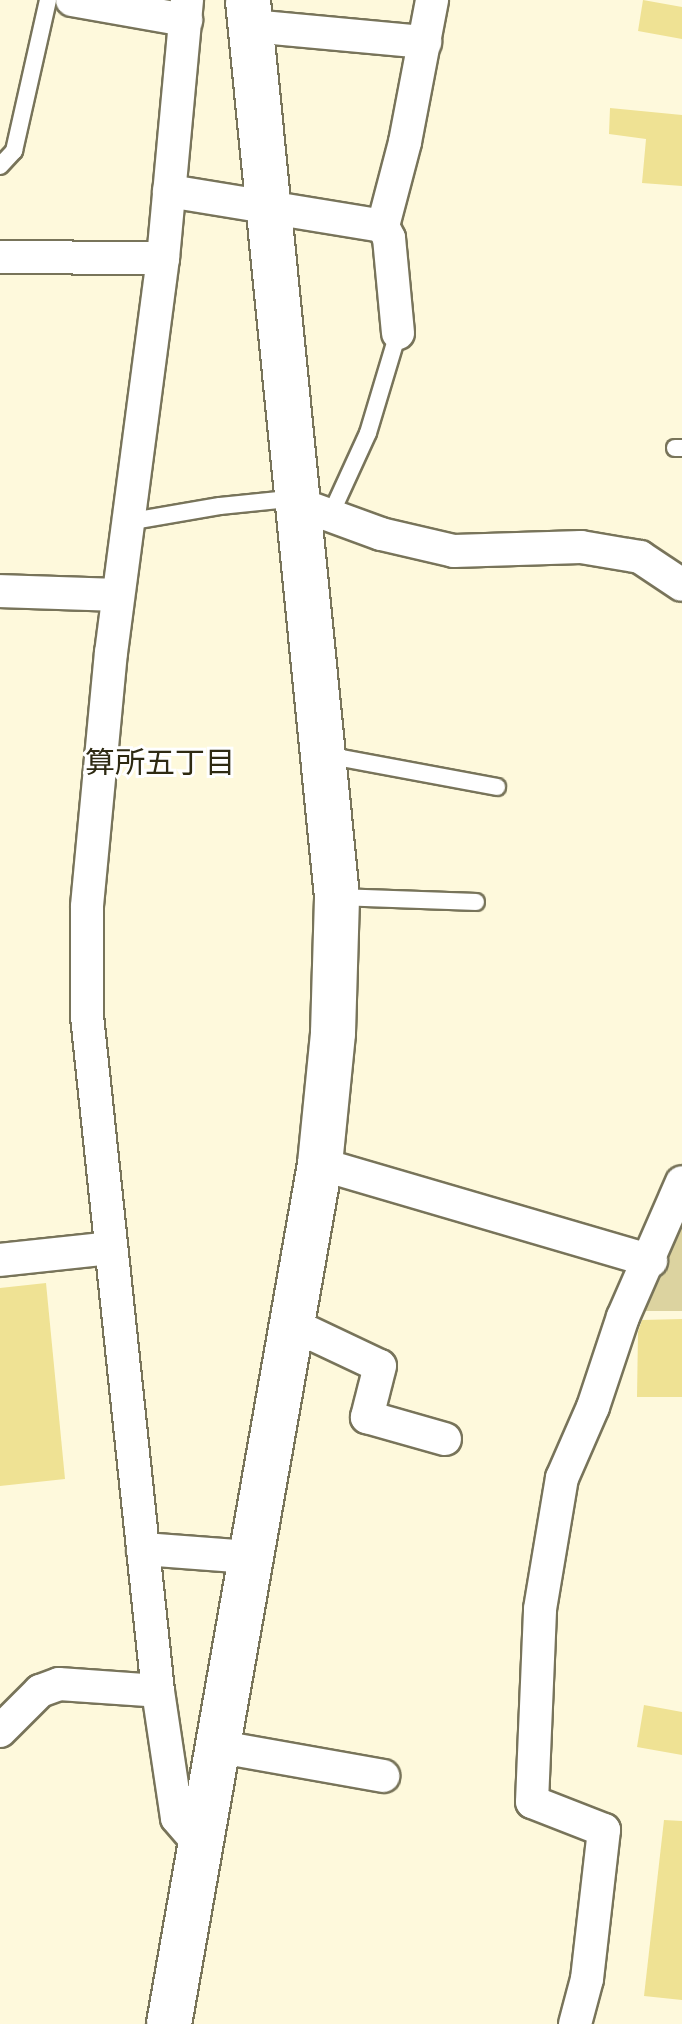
<!DOCTYPE html>
<html>
<head>
<meta charset="utf-8">
<style>
  body { margin:0 }
  #map { position:relative; width:682px; height:2024px; overflow:hidden; background:#fef9dc; font-family:"Source Sans 3","Noto Sans JP",sans-serif }
  div>[style] { position:absolute }
  [style*='--x'] { left:calc(var(--x)*1px); top:calc(var(--y)*1px); width:calc(var(--w)*1px); rotate:calc(var(--a)*1deg) }
  .green>* { inset:0; background:#dcd3a0 }
  .building>* { inset:0; background:#efe294 }
  .roads { filter:drop-shadow(2px 0 #78745a) drop-shadow(-2px 0 #78745a) drop-shadow(0 2px #78745a) drop-shadow(0 -2px #78745a) }
  .lane>* { height:16px; margin:-8px; padding:0 8px; transform-origin:8px; border-radius:8px; background:#fff }
  .street>* { height:32px; margin:-16px; padding:0 16px; transform-origin:16px; border-radius:16px; background:#fff }
  .secondary>* { height:44px; margin:-22px; padding:0 22px; transform-origin:22px; border-radius:22px; background:#fff }
  span { translate:-50% -50%; white-space:nowrap; text-align:center; line-height:1.15; -webkit-text-stroke:6px #fff; paint-order:stroke }
  .neighbourhood-label { font-size:30px; color:#2e2a12 }
</style>
</head>
<body>
<div id="map">
  <div class="green">
    <div style="clip-path:polygon(682px 1213px,682px 1311px,639px 1311px)"></div>
  </div>
  <div class="building">
    <div style="clip-path:polygon(643px 0,682px 7px,682px 39px,638px 31px)"></div>
    <div style="clip-path:polygon(610px 108px,682px 115px,682px 186px,642px 183px,646px 139px,609px 134px)"></div>
    <div style="clip-path:polygon(46px 1283px,65px 1479px,0 1486px,0 1288px)"></div>
    <div style="clip-path:polygon(682px 1319px,682px 1397px,637px 1397px,638px 1332px,642px 1320px)"></div>
    <div style="clip-path:polygon(644px 1705px,682px 1712px,682px 1755px,637px 1747px)"></div>
    <div style="clip-path:polygon(664px 1820px,682px 1821px,682px 2000px,644px 1996px)"></div>
  </div>
  <div class="roads">
    <div class="lane">
      <div style="--x:0;--y:166;--w:21;--a:-47"></div>
      <div style="--x:14;--y:151;--w:155;--a:-77.3"></div>
      <div style="--x:675;--y:448;--w:7;--a:0"></div>
      <div style="--x:330;--y:516;--w:91;--a:-65.4"></div>
      <div style="--x:368;--y:433;--w:104;--a:-73.3"></div>
      <div style="--x:127;--y:522;--w:94;--a:-9.8"></div>
      <div style="--x:220;--y:506;--w:59;--a:-5.8"></div>
      <div style="--x:279;--y:500;--w:17;--a:10"></div>
      <div style="--x:326;--y:755;--w:174;--a:10.6"></div>
      <div style="--x:338;--y:897;--w:138;--a:2.1"></div>
    </div>
    <div class="street">
      <div style="--x:72;--y:0;--w:116;--a:10"></div>
      <div style="--x:187;--y:0;--w:259;--a:95.3"></div>
      <div style="--x:163;--y:258;--w:397;--a:97.5"></div>
      <div style="--x:111;--y:652;--w:256;--a:95.4"></div>
      <div style="--x:87;--y:907;--w:109;--a:90"></div>
      <div style="--x:87;--y:1016;--w:679;--a:84"></div>
      <div style="--x:158;--y:1691;--w:128;--a:81.5"></div>
      <div style="--x:177;--y:1818;--w:33;--a:49"></div>
      <div style="--x:251;--y:26;--w:175;--a:5.3"></div>
      <div style="--x:169;--y:191;--w:217;--a:9.3"></div>
      <div style="--x:0;--y:257;--w:163;--a:0.4"></div>
      <div style="--x:398;--y:333;--w:95;--a:-95.4"></div>
      <div style="--x:389;--y:238;--w:13;--a:-117"></div>
      <div style="--x:383;--y:226;--w:87;--a:-75.3"></div>
      <div style="--x:405;--y:142;--w:145;--a:-79.2"></div>
      <div style="--x:299;--y:504;--w:87;--a:20.1"></div>
      <div style="--x:381;--y:534;--w:75;--a:13.1"></div>
      <div style="--x:454;--y:551;--w:127;--a:-1.8"></div>
      <div style="--x:581;--y:547;--w:60;--a:9.6"></div>
      <div style="--x:640;--y:557;--w:50;--a:33.7"></div>
      <div style="--x:0;--y:591;--w:118;--a:1.9"></div>
      <div style="--x:320;--y:1164;--w:345;--a:16.3"></div>
      <div style="--x:0;--y:1260;--w:111;--a:-6.2"></div>
      <div style="--x:291;--y:1324;--w:98;--a:25.3"></div>
      <div style="--x:380;--y:1366;--w:53;--a:104.3"></div>
      <div style="--x:367;--y:1417;--w:81;--a:15.8"></div>
      <div style="--x:143;--y:1549;--w:107;--a:4.3"></div>
      <div style="--x:0;--y:1731;--w:57;--a:-45"></div>
      <div style="--x:40;--y:1691;--w:20;--a:-20"></div>
      <div style="--x:59;--y:1684;--w:99;--a:4"></div>
      <div style="--x:215;--y:1746;--w:171;--a:10.1"></div>
      <div style="--x:575;--y:2024;--w:47;--a:-75.1"></div>
      <div style="--x:587;--y:1979;--w:150;--a:-83.5"></div>
      <div style="--x:604;--y:1830;--w:77;--a:-158.7"></div>
      <div style="--x:532;--y:1802;--w:193;--a:-87.6"></div>
      <div style="--x:540;--y:1609;--w:133;--a:-80.5"></div>
      <div style="--x:562;--y:1478;--w:77;--a:-66.4"></div>
      <div style="--x:593;--y:1407;--w:95;--a:-71.6"></div>
      <div style="--x:623;--y:1317;--w:147;--a:-66.4"></div>
    </div>
    <div class="secondary">
      <div style="--x:169;--y:2024;--w:873;--a:-80.04"></div>
      <div style="--x:320;--y:1164;--w:132;--a:-84.3"></div>
      <div style="--x:333;--y:1033;--w:136;--a:-88.3"></div>
      <div style="--x:337;--y:897;--w:901;--a:-95.67"></div>
    </div>
  </div>
  <div class="neighbourhood-label">
    <span style="left:160px;top:764px">算所五丁目</span>
  </div>
</div>
</body>
</html>
